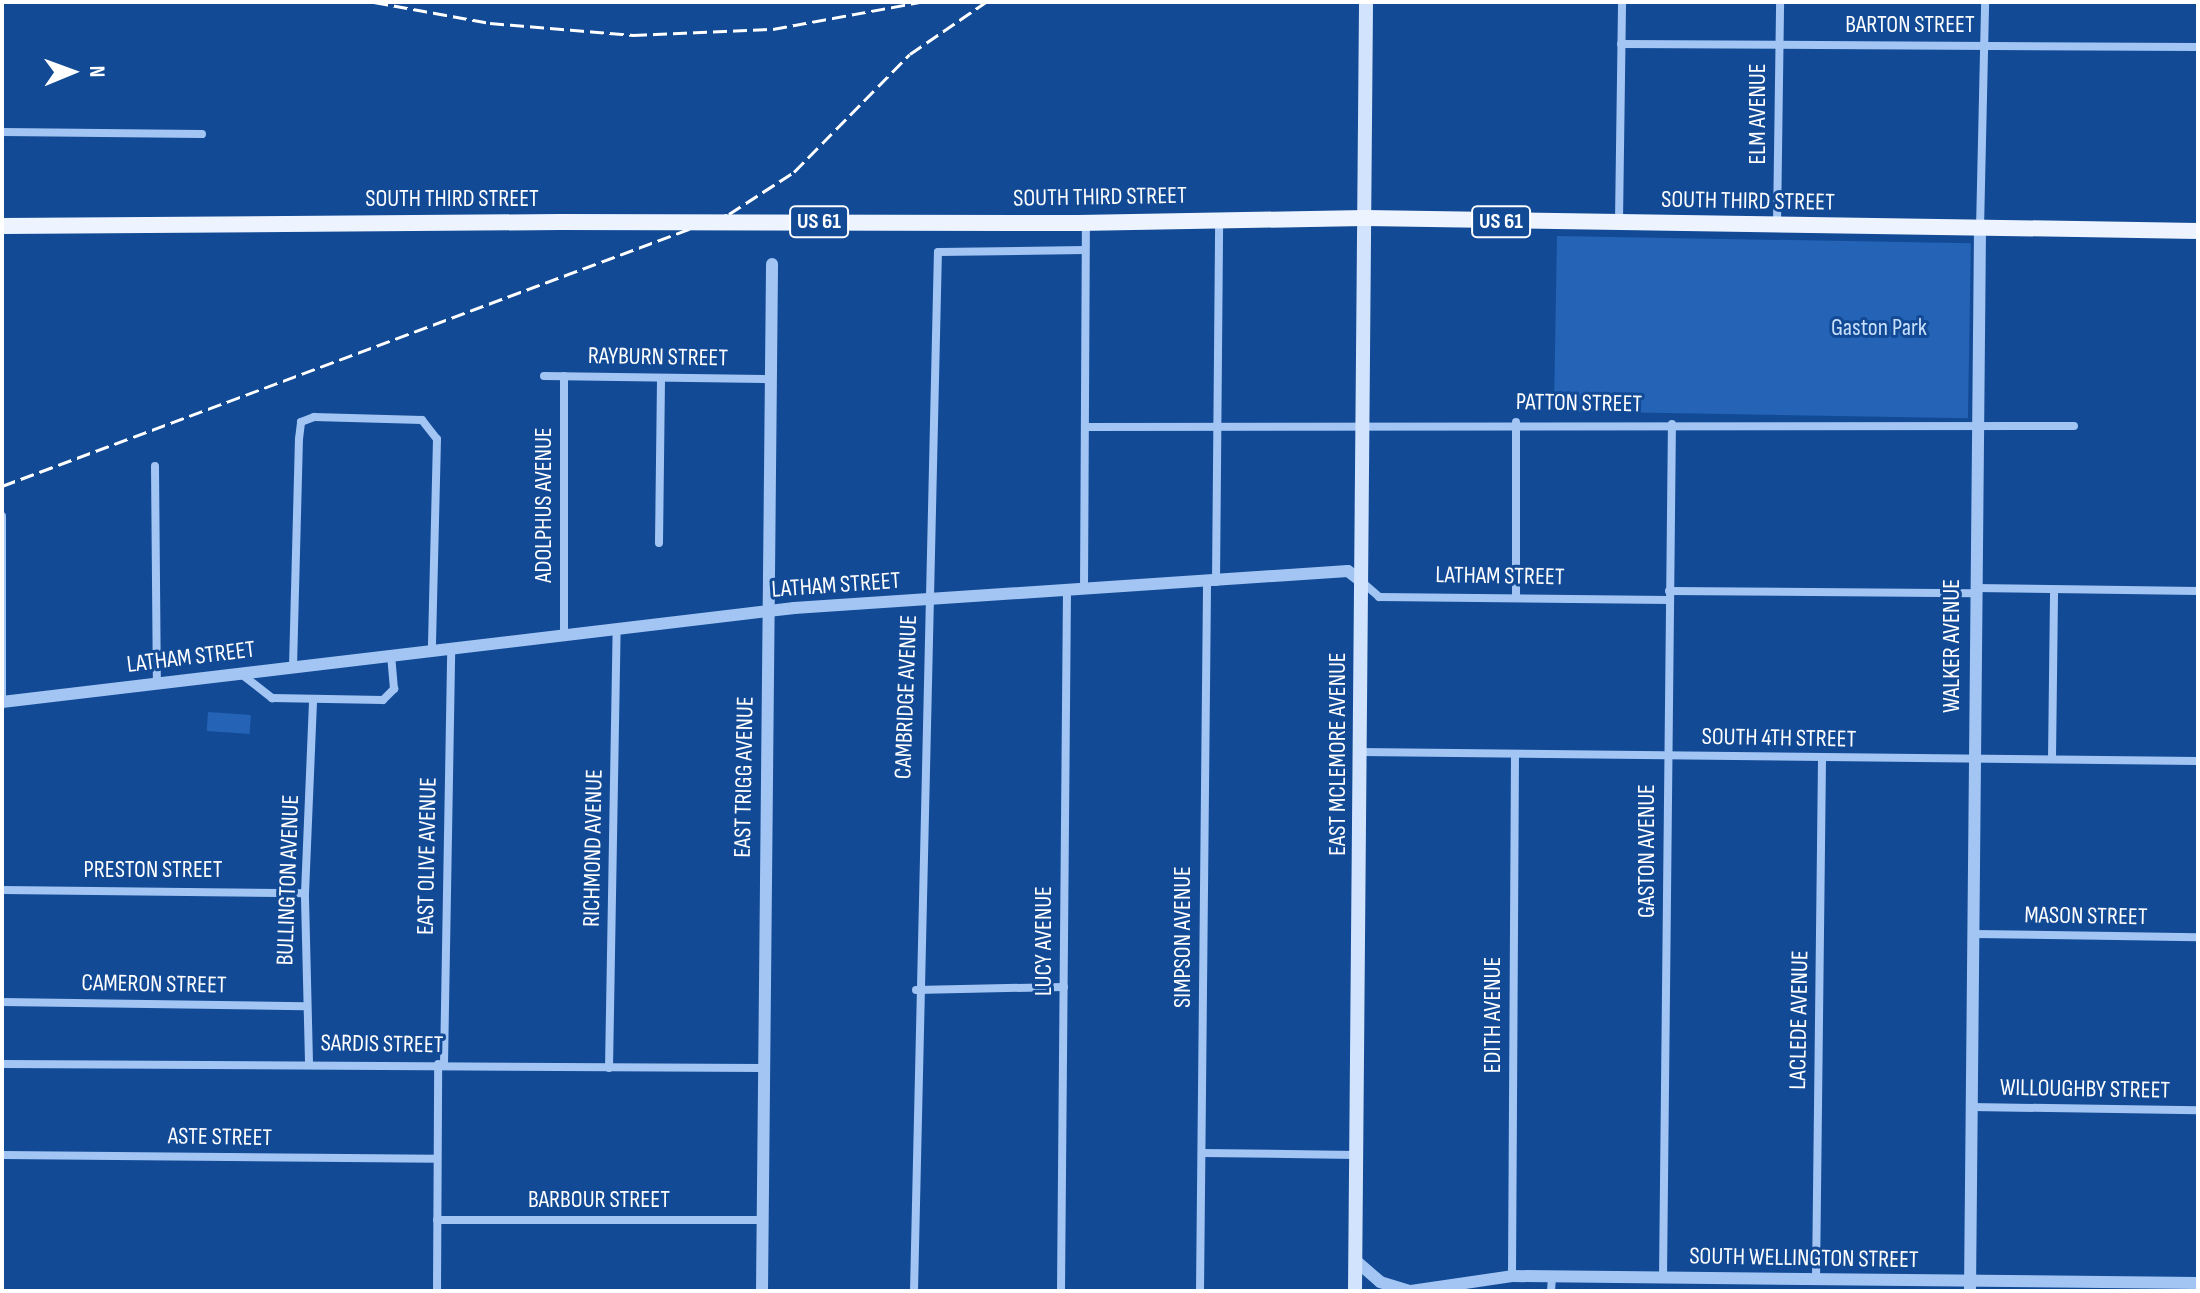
<!DOCTYPE html>
<html>
<head>
<meta charset="utf-8">
<style>
  body { margin:0 }
  #map { position:relative; width:2200px; height:1293px; overflow:hidden; background:#124a96; font-family:"Sofia Sans Condensed",sans-serif }
  div>[style] { position:absolute }
  [style*='--x'] { left:calc(var(--x)*1px); top:calc(var(--y)*1px); width:calc(var(--w)*1px); rotate:calc(var(--a)*1deg) }
  .green>* { inset:0; background:#2463b5; transform-origin:0 0 }
  .minor>* { height:8px; margin:-4px; padding:0 4px; transform-origin:4px; border-radius:4px; background:#a2c5f3 }
  .tertiary>* { height:12px; margin:-6px; padding:0 6px; transform-origin:6px; border-radius:6px; background:#a2c5f3 }
  .secondary>* { height:14px; margin:-7px; padding:0 7px; transform-origin:7px; border-radius:7px; background:#d1e3fd }
  .primary>* { height:16px; margin:-8px; padding:0 8px; transform-origin:8px; border-radius:8px; background:#eef4ff }
  .rail>* { height:3px; margin-top:-1.5px; transform-origin:0; background:repeating-linear-gradient(90deg,#fff 0 14px,transparent 0 20px) }
  .primary-bridge>* { height:16px; margin:-8px; padding:0 8px; transform-origin:8px; border-radius:8px; background:#eef4ff }
  span { translate:-50% -50%; white-space:nowrap; text-align:center; line-height:1.15; -webkit-text-stroke:6px #124a96; paint-order:stroke }
  .shield-label span { padding:2px 6px; background:#124a96; border:2px solid; border-radius:6px; -webkit-text-stroke-width:0 }
  .shield-label { font-size:22px; color:#fff; font-weight:700 }
  .street-label { font-size:24px; color:#fff }
  .park-label { font-size:24px; color:#c9e0fd }
  .frame { position:absolute; inset:0; border:4px solid #fff; pointer-events:none }
  .north { position:absolute; left:32px; top:32px; width:80px; height:80px; -webkit-text-stroke:6px #124a96; paint-order:stroke; rotate:89deg; font-size:22px; font-weight:700; line-height:32px; text-align:center; color:#fff }
  .north::after { content:''; display:block; margin:auto; width:28px; height:36px; background:#fff; clip-path:polygon(50% 0,100% 100%,50% 72%,0 100%) }
</style>
</head>
<body>
<div id="map">
  <div class="green">
    <div style="left:1557px;top:236px;width:414px;height:175px;rotate:1deg"></div>
    <div style="left:208px;top:712px;width:43px;height:19px;rotate:4deg"></div>
  </div>
  <div class="minor">
    <div style="--x:1621;--y:44;--w:577;--a:0.3"></div>
    <div style="--x:2;--y:132;--w:200;--a:0.6"></div>
    <div style="--x:1619;--y:221;--w:219;--a:-89.2"></div>
    <div style="--x:1777;--y:225;--w:223;--a:-89.2"></div>
    <div style="--x:1980;--y:229;--w:227;--a:-88.7"></div>
    <div style="--x:544;--y:376;--w:226;--a:0.8"></div>
    <div style="--x:1085;--y:427;--w:989;--a:-0.06"></div>
    <div style="--x:155;--y:466;--w:217;--a:89.5"></div>
    <div style="--x:2;--y:516;--w:185;--a:90"></div>
    <div style="--x:659;--y:543;--w:165;--a:-89.3"></div>
    <div style="--x:1216;--y:582;--w:362;--a:-89.5"></div>
    <div style="--x:1362;--y:582;--w:23;--a:41"></div>
    <div style="--x:1379;--y:597;--w:290;--a:0.6"></div>
    <div style="--x:1975;--y:588;--w:223;--a:0.8"></div>
    <div style="--x:1084;--y:590;--w:367;--a:-89.7"></div>
    <div style="--x:1669;--y:591;--w:305;--a:0.4"></div>
    <div style="--x:1516;--y:598;--w:176;--a:-90"></div>
    <div style="--x:564;--y:634;--w:258;--a:-90"></div>
    <div style="--x:293;--y:667;--w:228;--a:-88.5"></div>
    <div style="--x:299;--y:439;--w:17;--a:-83"></div>
    <div style="--x:301;--y:422;--w:14;--a:-21"></div>
    <div style="--x:314;--y:417;--w:108;--a:1.6"></div>
    <div style="--x:422;--y:420;--w:24;--a:52"></div>
    <div style="--x:437;--y:439;--w:211;--a:91.4"></div>
    <div style="--x:240;--y:673;--w:41;--a:38"></div>
    <div style="--x:272;--y:698;--w:111;--a:1"></div>
    <div style="--x:383;--y:700;--w:16;--a:-45"></div>
    <div style="--x:394;--y:689;--w:34;--a:-95"></div>
    <div style="--x:1360;--y:752;--w:838;--a:0.62"></div>
    <div style="--x:2052;--y:759;--w:169;--a:-89.3"></div>
    <div style="--x:2;--y:890;--w:303;--a:0.6"></div>
    <div style="--x:1973;--y:934;--w:225;--a:0.8"></div>
    <div style="--x:916;--y:990;--w:148;--a:-1.2"></div>
    <div style="--x:2;--y:1002;--w:303;--a:0.8"></div>
    <div style="--x:309;--y:1062;--w:169;--a:-91.4"></div>
    <div style="--x:305;--y:893;--w:194;--a:-87.6"></div>
    <div style="--x:2;--y:1064;--w:760;--a:0.3"></div>
    <div style="--x:444;--y:1064;--w:415;--a:-89"></div>
    <div style="--x:609;--y:1068;--w:439;--a:-89"></div>
    <div style="--x:1971;--y:1107;--w:227;--a:0.8"></div>
    <div style="--x:1202;--y:1153;--w:154;--a:0.7"></div>
    <div style="--x:2;--y:1155;--w:435;--a:0.5"></div>
    <div style="--x:437;--y:1220;--w:325;--a:0"></div>
    <div style="--x:1512;--y:1276;--w:522;--a:-89.67"></div>
    <div style="--x:1663;--y:1278;--w:854;--a:-89.4"></div>
    <div style="--x:1816;--y:1280;--w:520;--a:-89.34"></div>
    <div style="--x:437;--y:1291;--w:227;--a:-89.7"></div>
    <div style="--x:914;--y:1291;--w:1039;--a:-88.68"></div>
    <div style="--x:938;--y:252;--w:147;--a:-0.8"></div>
    <div style="--x:1061;--y:1291;--w:700;--a:-89.51"></div>
    <div style="--x:1200;--y:1291;--w:709;--a:-89.43"></div>
    <div style="--x:1551;--y:1291;--w:15;--a:-86"></div>
  </div>
  <div class="tertiary">
    <div style="--x:2;--y:702;--w:798;--a:-6.77"></div>
    <div style="--x:794;--y:608;--w:555;--a:-3.82"></div>
    <div style="--x:1348;--y:571;--w:18;--a:38"></div>
    <div style="--x:1355;--y:1260;--w:33;--a:41"></div>
    <div style="--x:1380;--y:1282;--w:30;--a:17"></div>
    <div style="--x:762;--y:1291;--w:1027;--a:-89.44"></div>
    <div style="--x:1411;--y:1291;--w:102;--a:-8.4"></div>
    <div style="--x:1512;--y:1276;--w:686;--a:0.58"></div>
    <div style="--x:1970;--y:1291;--w:1062;--a:-89.46"></div>
  </div>
  <div class="secondary">
    <div style="--x:1355;--y:1291;--w:1289;--a:-89.51"></div>
  </div>
  <div class="primary">
    <div style="--x:1078;--y:223;--w:287;--a:-1"></div>
    <div style="--x:1365;--y:218;--w:833;--a:0.89"></div>
    <div style="--x:2;--y:226;--w:558;--a:-0.41"></div>
  </div>
  <div class="rail">
    <div style="--x:374;--y:2;--w:118;--a:10.3"></div>
    <div style="--x:490;--y:23;--w:144;--a:4.8"></div>
    <div style="--x:633;--y:35;--w:140;--a:-2.5"></div>
    <div style="--x:773;--y:29;--w:149;--a:-10.4"></div>
    <div style="--x:2;--y:486;--w:776;--a:-20.51"></div>
    <div style="--x:729;--y:214;--w:77;--a:-32.9"></div>
    <div style="--x:794;--y:172;--w:165;--a:-45.5"></div>
    <div style="--x:910;--y:54;--w:92;--a:-34.4"></div>
  </div>
  <div class="primary-bridge">
    <div style="--x:560;--y:222;--w:518;--a:0.11"></div>
  </div>
  <div class="shield-label">
    <span style="left:819px;top:222px">US 61</span>
    <span style="left:1501px;top:222px">US 61</span>
  </div>
  <div class="street-label">
    <span style="left:1910px;top:25px">BARTON STREET</span>
    <span style="left:1758px;top:114px;rotate:-90deg">ELM AVENUE</span>
    <span style="left:1100px;top:197px;rotate:-1deg">SOUTH THIRD STREET</span>
    <span style="left:452px;top:199px">SOUTH THIRD STREET</span>
    <span style="left:1748px;top:201px;rotate:1deg">SOUTH THIRD STREET</span>
    <span style="left:658px;top:357px;rotate:1deg">RAYBURN STREET</span>
    <span style="left:1579px;top:403px;rotate:1deg">PATTON STREET</span>
    <span style="left:544px;top:505px;rotate:-90deg">ADOLPHUS AVENUE</span>
    <span style="left:1500px;top:576px;rotate:1deg">LATHAM STREET</span>
    <span style="left:836px;top:585px;rotate:-4deg">LATHAM STREET</span>
    <span style="left:1952px;top:646px;rotate:-90deg">WALKER AVENUE</span>
    <span style="left:191px;top:657px;rotate:-7deg">LATHAM STREET</span>
    <span style="left:906px;top:697px;rotate:-88deg">CAMBRIDGE AVENUE</span>
    <span style="left:1779px;top:738px;rotate:1deg">SOUTH 4TH STREET</span>
    <span style="left:1338px;top:754px;rotate:-90deg">EAST MCLEMORE AVENUE</span>
    <span style="left:744px;top:777px;rotate:-89deg">EAST TRIGG AVENUE</span>
    <span style="left:593px;top:848px;rotate:-89deg">RICHMOND AVENUE</span>
    <span style="left:1647px;top:851px;rotate:-90deg">GASTON AVENUE</span>
    <span style="left:427px;top:856px;rotate:-89deg">EAST OLIVE AVENUE</span>
    <span style="left:153px;top:870px">PRESTON STREET</span>
    <span style="left:288px;top:880px;rotate:-88deg">BULLINGTON AVENUE</span>
    <span style="left:2086px;top:916px;rotate:1deg">MASON STREET</span>
    <span style="left:1183px;top:937px;rotate:-90deg">SIMPSON AVENUE</span>
    <span style="left:1044px;top:941px;rotate:-90deg">LUCY AVENUE</span>
    <span style="left:154px;top:984px;rotate:1deg">CAMERON STREET</span>
    <span style="left:1493px;top:1015px;rotate:-90deg">EDITH AVENUE</span>
    <span style="left:1799px;top:1020px;rotate:-89deg">LACLEDE AVENUE</span>
    <span style="left:382px;top:1044px;rotate:1deg">SARDIS STREET</span>
    <span style="left:2085px;top:1089px;rotate:1deg">WILLOUGHBY STREET</span>
    <span style="left:220px;top:1137px;rotate:1deg">ASTE STREET</span>
    <span style="left:599px;top:1200px">BARBOUR STREET</span>
    <span style="left:1804px;top:1258px;rotate:1deg">SOUTH WELLINGTON STREET</span>
  </div>
  <div class="park-label">
    <span style="left:1879px;top:328px">Gaston Park</span>
  </div>
  <div class="frame"></div>
  <div class="north">N</div>
</div>
</body>
</html>
